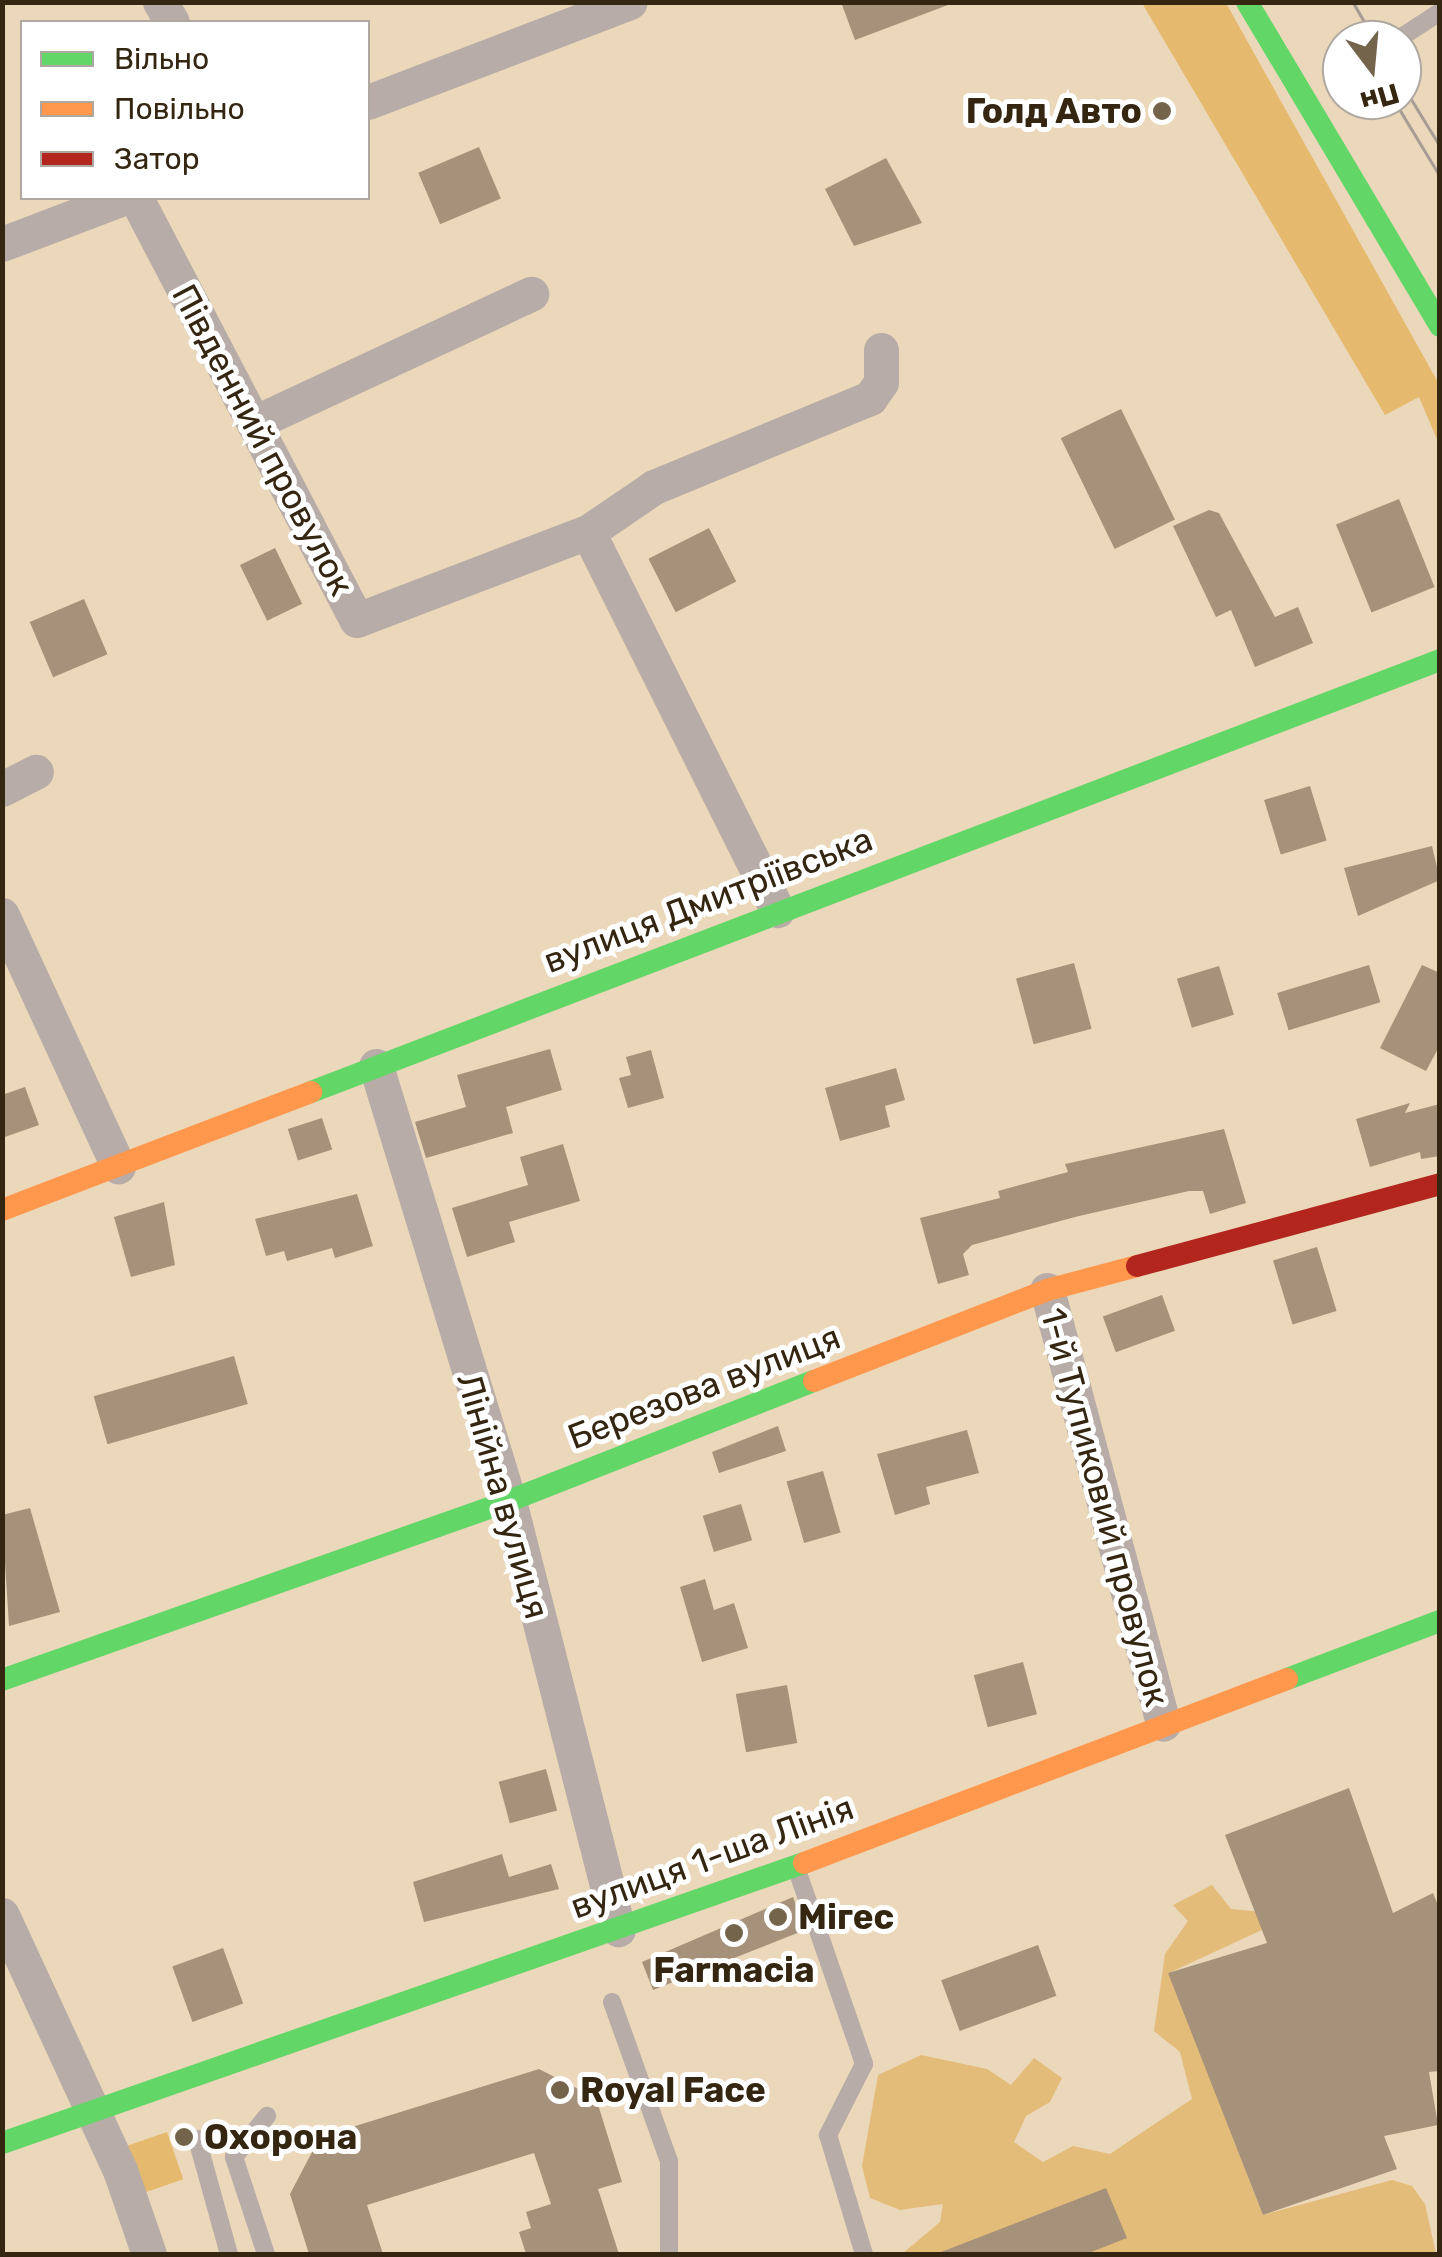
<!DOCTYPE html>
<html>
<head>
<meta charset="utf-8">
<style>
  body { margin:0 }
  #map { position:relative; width:1442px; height:2257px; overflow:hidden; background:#ebd7b9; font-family:Rubik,sans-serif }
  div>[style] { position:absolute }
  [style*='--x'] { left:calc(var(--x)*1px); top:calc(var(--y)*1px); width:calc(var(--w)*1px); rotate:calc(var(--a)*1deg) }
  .green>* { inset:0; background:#e6ba6e; transform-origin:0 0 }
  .forest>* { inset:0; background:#e4bc79 }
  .building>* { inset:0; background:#a6927b; transform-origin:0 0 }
  .lane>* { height:18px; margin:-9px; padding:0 9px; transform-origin:9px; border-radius:9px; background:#b7aca7 }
  .street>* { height:35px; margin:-17.5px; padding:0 17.5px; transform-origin:17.5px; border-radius:17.5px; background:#b7aca7 }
  .fast>* { height:22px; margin:-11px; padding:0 11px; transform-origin:11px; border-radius:11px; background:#63d668 }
  .slow>* { height:22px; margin:-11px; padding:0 11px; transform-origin:11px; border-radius:11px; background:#ff974d }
  .jam>* { height:22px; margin:-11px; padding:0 11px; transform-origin:11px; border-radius:11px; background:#b3261e }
  .tram>* { height:2.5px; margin:-1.25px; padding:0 1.25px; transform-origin:1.25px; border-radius:1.25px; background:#a89d94 }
  .dots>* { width:28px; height:28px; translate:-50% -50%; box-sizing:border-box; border:5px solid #fff; border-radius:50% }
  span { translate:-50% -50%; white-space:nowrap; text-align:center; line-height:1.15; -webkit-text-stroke:10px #fff; paint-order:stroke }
  .poi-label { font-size:35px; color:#342611; font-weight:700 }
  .right { translate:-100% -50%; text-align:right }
  .left { translate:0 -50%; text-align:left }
  .street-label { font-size:35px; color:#342611 }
  .frame { position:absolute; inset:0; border:5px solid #342611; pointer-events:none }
  .legend { position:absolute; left:20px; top:20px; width:350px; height:180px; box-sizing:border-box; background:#fff; border:2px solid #aea8a0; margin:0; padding:12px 18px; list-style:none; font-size:30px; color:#342611 }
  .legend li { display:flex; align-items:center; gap:20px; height:50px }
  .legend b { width:50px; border:2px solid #aea8a0 }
  .north { position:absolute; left:1322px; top:20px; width:100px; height:100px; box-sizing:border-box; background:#fff; border:2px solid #aea8a0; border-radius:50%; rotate:164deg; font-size:28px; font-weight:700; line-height:40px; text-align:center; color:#342611 }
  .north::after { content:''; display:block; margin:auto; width:35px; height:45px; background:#74644c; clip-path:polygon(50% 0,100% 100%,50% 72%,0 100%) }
</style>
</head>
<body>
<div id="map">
  <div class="green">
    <div style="clip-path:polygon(1142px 3px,1226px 3px,1439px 384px,1439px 444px,1419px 397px,1385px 415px)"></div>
    <div style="left:167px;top:2132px;width:50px;height:43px;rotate:71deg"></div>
  </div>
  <div class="forest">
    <div style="clip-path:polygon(1212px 1885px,1231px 1909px,1294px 1915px,1169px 1973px,1263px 2215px,1392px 2180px,1412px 2186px,1425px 2204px,1436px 2254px,902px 2254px,940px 2222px,943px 2204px,900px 2210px,870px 2198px,862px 2166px,878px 2075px,921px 2055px,987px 2069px,1011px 2085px,1034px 2058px,1062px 2078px,1050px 2102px,1026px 2116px,1014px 2142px,1043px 2162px,1073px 2146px,1110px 2154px,1192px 2099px,1180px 2052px,1154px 2031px,1165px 1954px,1188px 1921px,1173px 1905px)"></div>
  </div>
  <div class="building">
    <div style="clip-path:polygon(841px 2px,948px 2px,948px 5px,855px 40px)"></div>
    <div style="left:479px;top:147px;width:56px;height:66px;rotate:67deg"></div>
    <div style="clip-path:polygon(886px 158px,922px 223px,854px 246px,825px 189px)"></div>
    <div style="left:1121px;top:409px;width:123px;height:67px;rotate:64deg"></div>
    <div style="left:1399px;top:499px;width:95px;height:68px;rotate:68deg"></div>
    <div style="clip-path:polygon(1209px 510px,1219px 513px,1275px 617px,1298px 607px,1313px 643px,1255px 667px,1231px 610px,1216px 617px,1173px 526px)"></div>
    <div style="left:709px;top:528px;width:60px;height:68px;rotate:63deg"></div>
    <div style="left:275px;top:548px;width:62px;height:39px;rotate:64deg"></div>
    <div style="left:84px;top:599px;width:60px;height:59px;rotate:67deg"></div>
    <div style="left:1310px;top:786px;width:57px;height:48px;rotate:73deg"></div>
    <div style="clip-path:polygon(1432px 846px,1440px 880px,1358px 916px,1344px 868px)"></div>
    <div style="left:1074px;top:963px;width:68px;height:60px;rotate:75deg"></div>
    <div style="left:1369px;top:965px;width:39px;height:96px;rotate:73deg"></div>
    <div style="clip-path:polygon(1422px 965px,1440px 973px,1440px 1045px,1426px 1071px,1380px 1048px)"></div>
    <div style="left:1219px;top:966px;width:51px;height:44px;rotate:73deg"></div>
    <div style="clip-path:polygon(550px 1049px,562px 1090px,506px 1107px,513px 1133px,426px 1158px,415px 1122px,466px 1107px,457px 1075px)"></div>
    <div style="clip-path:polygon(651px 1050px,664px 1098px,628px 1108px,619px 1078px,631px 1075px,626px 1057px)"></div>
    <div style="clip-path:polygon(896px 1068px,905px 1100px,885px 1106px,890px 1127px,840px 1141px,825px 1088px)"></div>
    <div style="clip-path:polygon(25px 1087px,39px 1125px,2px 1138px,2px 1095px)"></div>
    <div style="clip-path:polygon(1410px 1103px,1405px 1113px,1440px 1104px,1440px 1156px,1421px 1159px,1420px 1152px,1370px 1167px,1356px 1119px)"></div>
    <div style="left:322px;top:1118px;width:33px;height:36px;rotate:72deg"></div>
    <div style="clip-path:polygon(1224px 1129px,1246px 1203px,1210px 1214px,1203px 1191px,1189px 1191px,1079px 1216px,972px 1245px,963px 1254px,969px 1275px,938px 1284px,920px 1218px,1000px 1198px,998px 1191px,1068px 1172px,1065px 1164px)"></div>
    <div style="clip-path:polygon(563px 1144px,580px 1201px,509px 1222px,515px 1242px,467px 1257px,452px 1208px,528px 1185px,520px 1157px)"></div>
    <div style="clip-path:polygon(357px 1194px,373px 1246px,335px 1258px,332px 1248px,287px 1261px,284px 1251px,266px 1256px,255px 1219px)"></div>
    <div style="clip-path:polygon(164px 1202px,175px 1265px,131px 1277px,114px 1217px)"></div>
    <div style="left:1317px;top:1247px;width:67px;height:46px;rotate:73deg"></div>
    <div style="left:1162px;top:1295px;width:38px;height:63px;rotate:70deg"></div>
    <div style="left:234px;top:1356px;width:50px;height:146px;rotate:74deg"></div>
    <div style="clip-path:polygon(778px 1426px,786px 1451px,719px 1473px,712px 1452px)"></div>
    <div style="clip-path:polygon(967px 1430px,979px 1473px,926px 1487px,930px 1504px,895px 1515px,877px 1454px)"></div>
    <div style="left:823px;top:1471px;width:64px;height:38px;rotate:74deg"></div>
    <div style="left:741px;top:1504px;width:38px;height:40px;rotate:73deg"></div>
    <div style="clip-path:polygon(30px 1508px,60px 1612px,9px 1626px,2px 1515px)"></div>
    <div style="clip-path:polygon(705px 1579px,714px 1610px,734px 1603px,748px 1648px,702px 1662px,680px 1587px)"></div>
    <div style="left:1023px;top:1662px;width:54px;height:51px;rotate:75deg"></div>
    <div style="left:787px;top:1685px;width:59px;height:52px;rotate:80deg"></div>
    <div style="left:546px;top:1769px;width:43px;height:49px;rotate:75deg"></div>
    <div style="clip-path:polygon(1349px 1788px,1393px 1913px,1433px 1893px,1440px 1910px,1440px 2071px,1429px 2072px,1438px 2125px,1384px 2136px,1397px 2169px,1263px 2215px,1168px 1973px,1267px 1943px,1225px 1835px)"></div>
    <div style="clip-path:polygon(502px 1854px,509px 1877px,551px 1864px,559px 1889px,424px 1922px,413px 1882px)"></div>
    <div style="clip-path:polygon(793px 1897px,805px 1930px,653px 1990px,642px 1962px)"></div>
    <div style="left:1038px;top:1945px;width:54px;height:103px;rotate:70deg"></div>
    <div style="left:223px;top:1948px;width:59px;height:54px;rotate:70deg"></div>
    <div style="clip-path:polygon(539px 2069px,596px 2098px,622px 2182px,598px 2189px,619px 2254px,526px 2254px,519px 2232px,531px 2228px,526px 2212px,551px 2204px,534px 2153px,367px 2205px,383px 2254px,309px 2254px,290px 2194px,320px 2137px)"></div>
    <div style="clip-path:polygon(1106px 2188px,1127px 2238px,1086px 2254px,936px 2254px)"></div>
  </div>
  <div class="lane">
    <div style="--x:1403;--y:36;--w:44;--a:-33"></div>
    <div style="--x:797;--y:1870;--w:205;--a:70.9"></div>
    <div style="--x:864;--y:2064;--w:80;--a:116.9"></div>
    <div style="--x:828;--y:2135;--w:124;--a:73.2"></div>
    <div style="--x:612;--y:2002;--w:169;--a:70.3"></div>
    <div style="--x:669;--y:2161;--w:93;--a:90"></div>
    <div style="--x:197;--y:2139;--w:119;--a:74.5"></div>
    <div style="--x:266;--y:2254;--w:102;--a:-108.3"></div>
    <div style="--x:234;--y:2157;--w:53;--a:-51.2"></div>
  </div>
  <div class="street">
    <div style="--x:160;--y:2;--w:23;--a:59"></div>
    <div style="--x:368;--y:102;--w:280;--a:-20.9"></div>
    <div style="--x:136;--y:198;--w:476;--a:62.4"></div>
    <div style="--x:357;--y:620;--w:247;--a:-20.9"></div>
    <div style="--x:588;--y:532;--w:423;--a:63.4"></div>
    <div style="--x:2;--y:244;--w:129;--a:-20.8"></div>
    <div style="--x:254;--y:423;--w:306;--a:-25"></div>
    <div style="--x:588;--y:532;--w:80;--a:-34.3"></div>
    <div style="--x:654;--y:487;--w:234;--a:-22.4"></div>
    <div style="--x:870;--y:398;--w:19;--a:-55"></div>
    <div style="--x:881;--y:382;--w:32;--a:-90"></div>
    <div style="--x:2;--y:789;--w:38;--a:-27"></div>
    <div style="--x:2;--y:915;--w:277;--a:65.2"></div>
    <div style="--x:376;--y:1066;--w:455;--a:73"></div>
    <div style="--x:509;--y:1501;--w:442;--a:75.7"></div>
    <div style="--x:1047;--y:1290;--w:449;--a:75"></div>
    <div style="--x:2;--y:1915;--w:281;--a:65.2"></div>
    <div style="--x:120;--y:2170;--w:89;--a:71"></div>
  </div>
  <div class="fast">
    <div style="--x:1247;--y:2;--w:377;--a:59.2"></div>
    <div style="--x:311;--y:1092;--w:1209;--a:-20.94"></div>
    <div style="--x:1287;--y:1679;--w:164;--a:-20.8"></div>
    <div style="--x:2;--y:1680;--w:538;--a:-19.45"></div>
    <div style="--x:509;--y:1501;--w:328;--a:-21.5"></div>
    <div style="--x:2;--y:2143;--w:849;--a:-19.25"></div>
  </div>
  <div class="slow">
    <div style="--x:2;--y:1210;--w:331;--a:-20.9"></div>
    <div style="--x:814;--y:1381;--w:250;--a:-21.3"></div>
    <div style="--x:1047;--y:1290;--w:93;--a:-14.9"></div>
    <div style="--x:804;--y:1863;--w:517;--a:-20.85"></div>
  </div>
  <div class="jam">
    <div style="--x:1137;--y:1266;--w:314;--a:-15.1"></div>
  </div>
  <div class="tram">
    <div style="--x:1353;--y:2;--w:44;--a:59.9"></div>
    <div style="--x:1402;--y:84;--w:73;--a:58.5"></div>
    <div style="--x:1394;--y:100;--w:89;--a:58.8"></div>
  </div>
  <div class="dots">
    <div style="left:1162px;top:111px;background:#74644c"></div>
    <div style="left:778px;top:1917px;background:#74644c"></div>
    <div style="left:734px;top:1933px;background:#74644c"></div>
    <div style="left:560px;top:2090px;background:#74644c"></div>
    <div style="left:184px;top:2137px;background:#74644c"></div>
  </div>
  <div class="poi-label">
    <span class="right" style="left:1142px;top:111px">Голд Авто</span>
    <span class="left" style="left:798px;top:1917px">Мігес</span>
    <span style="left:734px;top:1970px">Farmacia</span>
    <span class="left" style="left:580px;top:2090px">Royal Face</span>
    <span class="left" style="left:204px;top:2137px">Охорона</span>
  </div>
  <div class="street-label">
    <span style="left:263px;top:440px;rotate:62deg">Південний провулок</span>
    <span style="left:708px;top:900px;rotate:-21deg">вулиця Дмитріївська</span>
    <span style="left:704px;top:1387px;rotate:-21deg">Березова вулиця</span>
    <span style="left:503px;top:1496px;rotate:74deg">Лінійна вулиця</span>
    <span style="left:1105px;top:1507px;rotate:75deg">1-й Тупиковий провулок</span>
    <span style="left:712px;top:1857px;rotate:-20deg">вулиця 1-ша Лінія</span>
  </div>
  <div class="frame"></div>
  <ul class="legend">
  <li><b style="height:12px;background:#63d668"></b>Вільно</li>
  <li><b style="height:12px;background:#ff974d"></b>Повільно</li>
  <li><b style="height:12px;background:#b3261e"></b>Затор</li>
  </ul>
  <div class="north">Пн</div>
</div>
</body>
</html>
